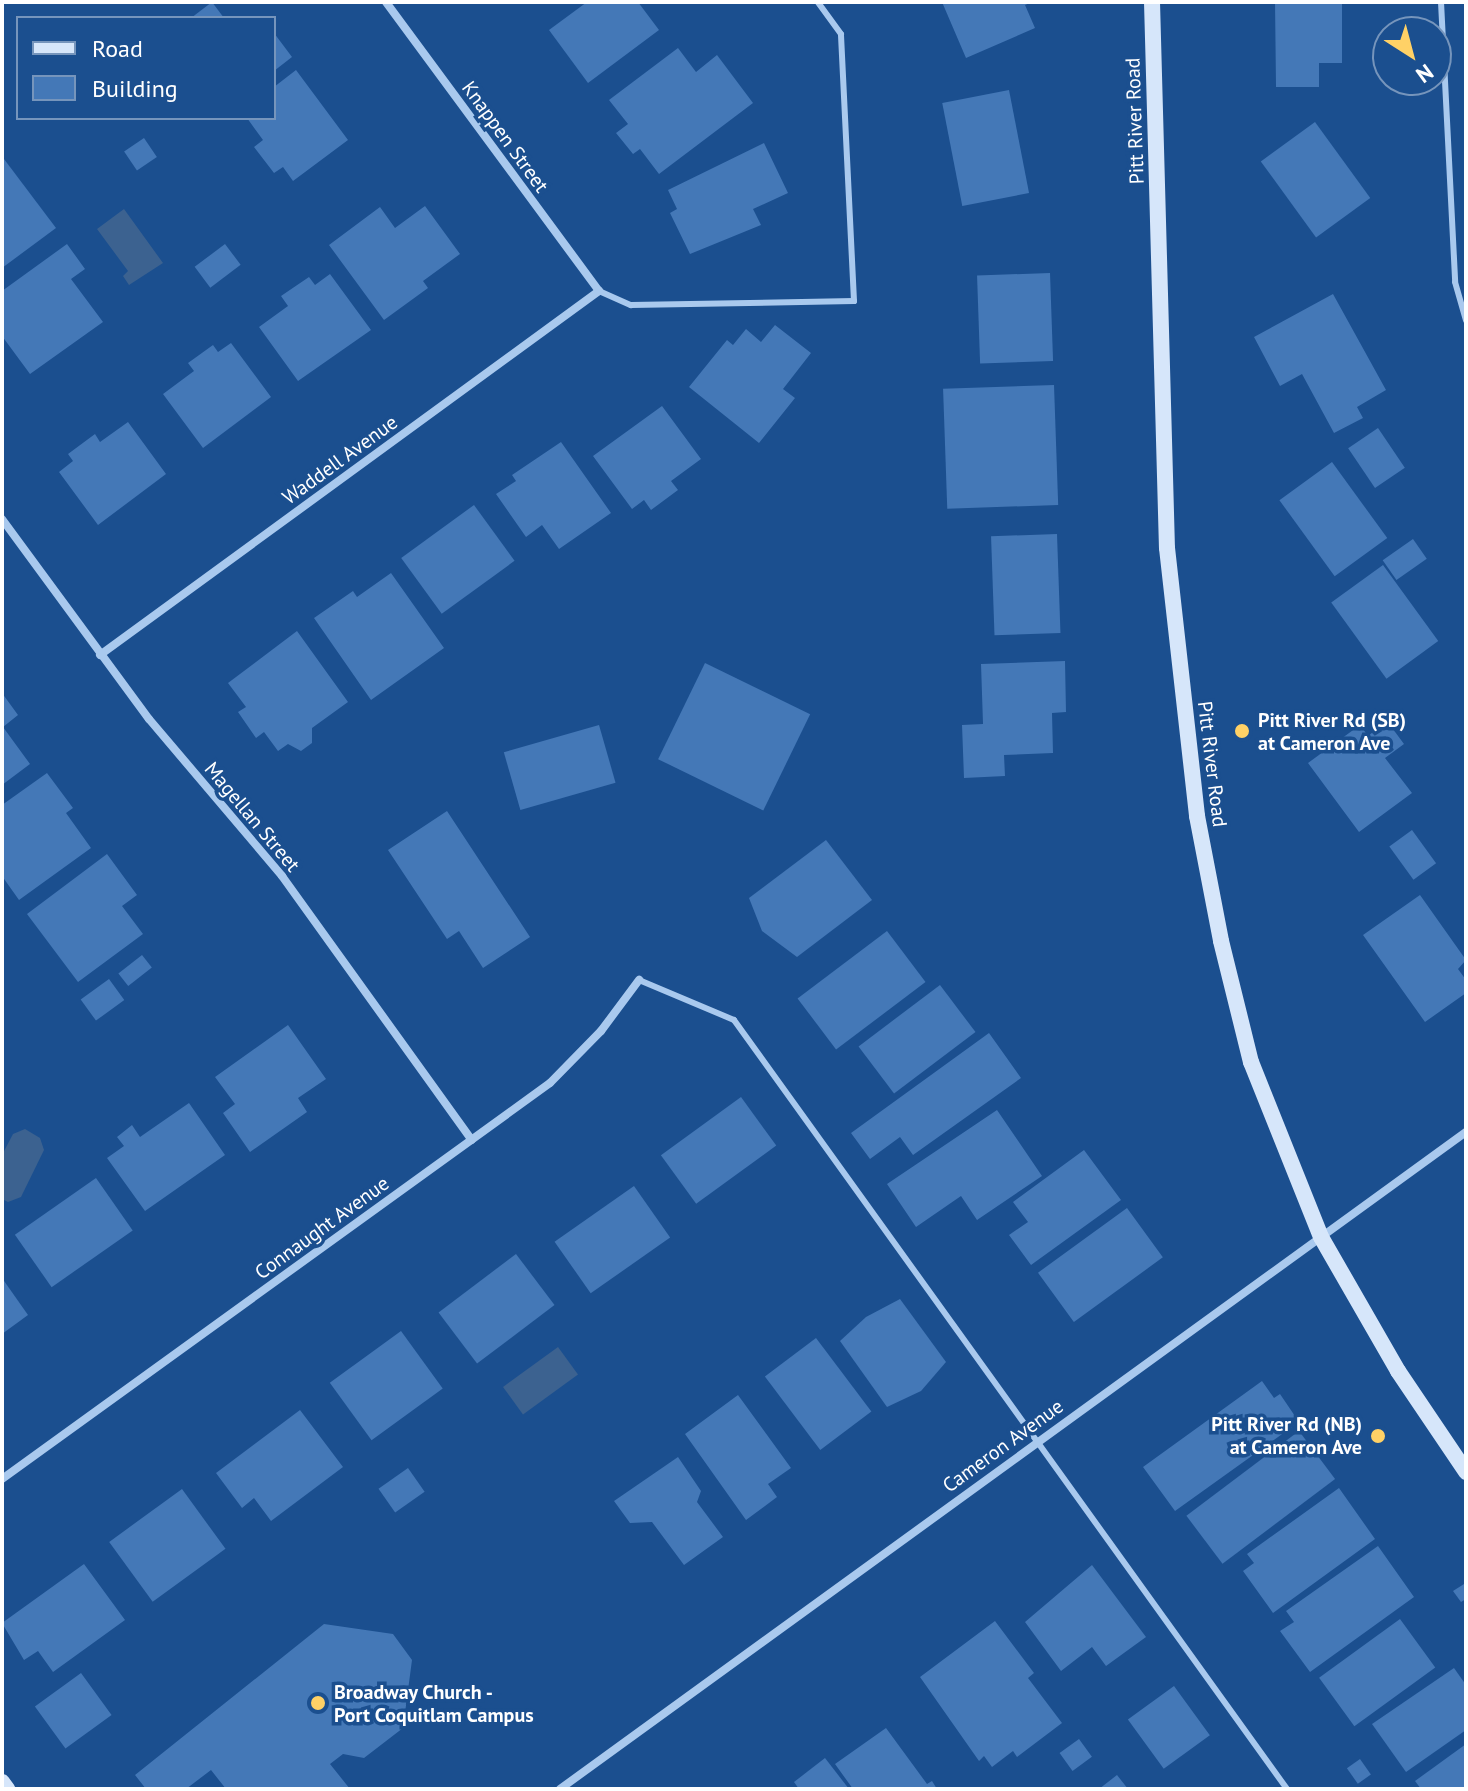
<!DOCTYPE html>
<html>
<head>
<meta charset="utf-8">
<style>
  body { margin:0 }
  #map { position:relative; width:1468px; height:1791px; overflow:hidden; background:#1b4f8f; font-family:"PT Sans",sans-serif }
  div>[style] { position:absolute }
  [style*='--x'] { left:calc(var(--x)*1px); top:calc(var(--y)*1px); width:calc(var(--w)*1px); rotate:calc(var(--a)*1deg) }
  .water>* { inset:0; background:#3c6290; transform-origin:0 0 }
  .building>* { inset:0; background:#4478b7; transform-origin:0 0 }
  .lane>* { height:6px; margin:-3px; padding:0 3px; transform-origin:3px; border-radius:3px; background:#a9c9ee }
  .street>* { height:8px; margin:-4px; padding:0 4px; transform-origin:4px; border-radius:4px; background:#a9c9ee }
  .secondary>* { height:16px; margin:-8px; padding:0 8px; transform-origin:8px; border-radius:8px; background:#d6e6fa }
  .dots>* { width:22px; height:22px; translate:-50% -50%; box-sizing:border-box; border:4px solid #1b4f8f; border-radius:50% }
  span { translate:-50% -50%; white-space:nowrap; text-align:center; line-height:1.15; -webkit-text-stroke:7px #1b4f8f; paint-order:stroke }
  .street-label { font-size:20px; color:#fff }
  .poi-label { font-size:20px; color:#fff; font-weight:700 }
  .left { translate:0 -50%; text-align:left }
  .right { translate:-100% -50%; text-align:right }
  .frame { position:absolute; inset:0; border:4px solid #fff; pointer-events:none }
  .legend { position:absolute; left:16px; top:16px; width:260px; height:104px; box-sizing:border-box; background:#1b4f8f; border:2px solid #7695bc; margin:0; padding:10px 14px; list-style:none; font-size:24px; color:#fff }
  .legend li { display:flex; align-items:center; gap:16px; height:40px }
  .legend b { width:40px; border:2px solid #7695bc }
  .north { position:absolute; left:1372px; top:16px; width:80px; height:80px; box-sizing:border-box; background:#1b4f8f; border:2px solid #7695bc; border-radius:50%; rotate:144deg; font-size:22px; font-weight:700; line-height:32px; text-align:center; color:#fff }
  .north::after { content:''; display:block; margin:auto; width:28px; height:36px; background:#ffd166; clip-path:polygon(50% 0,100% 100%,50% 72%,0 100%) }
</style>
</head>
<body>
<div id="map">
  <div class="water">
    <div style="clip-path:polygon(124px 209px,163px 263px,129px 285px,123px 276px,128px 271px,97px 229px)"></div>
    <div style="clip-path:polygon(25px 1129px,40px 1138px,44px 1150px,21px 1197px,8px 1202px,2px 1199px,2px 1155px,13px 1134px)"></div>
    <div style="left:558px;top:1347px;width:34px;height:68px;rotate:54deg"></div>
  </div>
  <div class="building">
    <div style="clip-path:polygon(212px 2px,224px 18px,191px 18px)"></div>
    <div style="clip-path:polygon(587px 2px,638px 2px,659px 30px,588px 83px,549px 30px)"></div>
    <div style="clip-path:polygon(942px 2px,1032px 2px,1025px 5px,1035px 28px,966px 58px)"></div>
    <div style="clip-path:polygon(1275px 2px,1342px 2px,1342px 63px,1319px 63px,1319px 87px,1276px 87px)"></div>
    <div style="clip-path:polygon(274px 33px,292px 57px,274px 71px)"></div>
    <div style="clip-path:polygon(678px 48px,696px 72px,717px 55px,753px 103px,659px 174px,640px 149px,633px 154px,616px 133px,628px 124px,609px 100px)"></div>
    <div style="clip-path:polygon(296px 70px,348px 140px,293px 181px,283px 167px,274px 173px,254px 147px,263px 140px,247px 118px,274px 118px,274px 87px)"></div>
    <div style="left:1009px;top:90px;width:105px;height:68px;rotate:79deg"></div>
    <div style="left:1315px;top:122px;width:94px;height:67px;rotate:54deg"></div>
    <div style="left:144px;top:138px;width:23px;height:24px;rotate:56deg"></div>
    <div style="clip-path:polygon(764px 143px,788px 193px,753px 209px,761px 225px,690px 254px,670px 213px,677px 209px,668px 190px)"></div>
    <div style="clip-path:polygon(4px 159px,56px 228px,2px 268px,2px 161px)"></div>
    <div style="clip-path:polygon(425px 206px,460px 254px,423px 281px,428px 288px,384px 320px,329px 245px,380px 207px,395px 228px)"></div>
    <div style="clip-path:polygon(67px 244px,85px 269px,71px 279px,103px 322px,30px 374px,2px 336px,2px 291px)"></div>
    <div style="left:225px;top:244px;width:26px;height:38px;rotate:53deg"></div>
    <div style="left:1050px;top:273px;width:88px;height:73px;rotate:88deg"></div>
    <div style="clip-path:polygon(330px 274px,371px 330px,298px 381px,259px 327px,288px 306px,281px 296px,309px 277px,315px 285px)"></div>
    <div style="clip-path:polygon(1333px 294px,1386px 390px,1357px 407px,1363px 418px,1334px 433px,1302px 374px,1280px 386px,1254px 337px)"></div>
    <div style="clip-path:polygon(775px 325px,811px 353px,783px 389px,795px 398px,759px 443px,689px 387px,727px 340px,733px 345px,746px 329px,761px 342px)"></div>
    <div style="clip-path:polygon(231px 343px,271px 397px,203px 448px,163px 394px,194px 371px,188px 363px,213px 345px,218px 352px)"></div>
    <div style="left:1054px;top:385px;width:120px;height:111px;rotate:88deg"></div>
    <div style="clip-path:polygon(662px 406px,701px 459px,671px 481px,678px 490px,651px 510px,644px 500px,632px 509px,593px 456px)"></div>
    <div style="clip-path:polygon(128px 422px,166px 474px,98px 525px,59px 472px,73px 461px,68px 454px,95px 434px,100px 442px)"></div>
    <div style="left:1378px;top:428px;width:48px;height:36px;rotate:56deg"></div>
    <div style="clip-path:polygon(561px 442px,611px 513px,559px 549px,542px 525px,526px 537px,496px 494px,516px 481px,512px 475px)"></div>
    <div style="left:1332px;top:462px;width:94px;height:65px;rotate:54deg"></div>
    <div style="left:474px;top:505px;width:69px;height:90px;rotate:54deg"></div>
    <div style="left:1057px;top:534px;width:99px;height:66px;rotate:88deg"></div>
    <div style="left:1413px;top:539px;width:24px;height:37px;rotate:55deg"></div>
    <div style="left:1383px;top:565px;width:94px;height:64px;rotate:54deg"></div>
    <div style="clip-path:polygon(391px 573px,444px 648px,371px 700px,314px 618px,353px 591px,357px 597px)"></div>
    <div style="clip-path:polygon(297px 631px,348px 702px,312px 728px,312px 743px,301px 751px,288px 744px,278px 751px,264px 732px,256px 738px,238px 712px,246px 707px,228px 683px)"></div>
    <div style="clip-path:polygon(1065px 661px,1066px 712px,1052px 713px,1053px 753px,1004px 755px,1005px 776px,964px 778px,962px 725px,983px 724px,981px 664px)"></div>
    <div style="left:705px;top:663px;width:117px;height:107px;rotate:26deg"></div>
    <div style="clip-path:polygon(2px 693px,18px 715px,3px 727px,30px 764px,2px 785px)"></div>
    <div style="clip-path:polygon(1387px 721px,1404px 744px,1385px 758px,1412px 793px,1359px 832px,1308px 763px,1360px 725px,1368px 736px)"></div>
    <div style="left:599px;top:725px;width:60px;height:99px;rotate:74deg"></div>
    <div style="clip-path:polygon(47px 773px,73px 808px,66px 813px,91px 848px,19px 900px,2px 876px,2px 805px)"></div>
    <div style="clip-path:polygon(447px 811px,530px 937px,483px 968px,459px 931px,447px 939px,388px 850px)"></div>
    <div style="left:1412px;top:830px;width:41px;height:28px;rotate:54deg"></div>
    <div style="clip-path:polygon(826px 840px,872px 900px,797px 957px,762px 931px,749px 898px)"></div>
    <div style="clip-path:polygon(107px 854px,137px 895px,122px 906px,143px 934px,78px 982px,27px 914px)"></div>
    <div style="clip-path:polygon(1420px 895px,1466px 960px,1458px 969px,1466px 980px,1466px 993px,1425px 1022px,1363px 935px)"></div>
    <div style="left:887px;top:931px;width:64px;height:112px;rotate:53deg"></div>
    <div style="left:142px;top:955px;width:16px;height:30px;rotate:52deg"></div>
    <div style="left:109px;top:979px;width:26px;height:35px;rotate:54deg"></div>
    <div style="left:940px;top:985px;width:59px;height:102px;rotate:53deg"></div>
    <div style="clip-path:polygon(288px 1025px,326px 1079px,298px 1098px,307px 1112px,250px 1152px,223px 1113px,235px 1104px,215px 1077px)"></div>
    <div style="clip-path:polygon(989px 1033px,1021px 1078px,913px 1155px,900px 1137px,870px 1159px,851px 1133px)"></div>
    <div style="left:741px;top:1097px;width:60px;height:99px;rotate:54deg"></div>
    <div style="clip-path:polygon(189px 1103px,225px 1155px,145px 1211px,107px 1158px,124px 1146px,117px 1137px,132px 1125px,140px 1137px)"></div>
    <div style="clip-path:polygon(997px 1110px,1042px 1176px,977px 1220px,961px 1196px,916px 1227px,887px 1184px)"></div>
    <div style="clip-path:polygon(1084px 1150px,1121px 1200px,1031px 1265px,1009px 1235px,1028px 1222px,1013px 1202px)"></div>
    <div style="left:96px;top:1178px;width:64px;height:99px;rotate:55deg"></div>
    <div style="left:634px;top:1186px;width:63px;height:97px;rotate:55deg"></div>
    <div style="left:1127px;top:1208px;width:61px;height:110px;rotate:54deg"></div>
    <div style="left:516px;top:1254px;width:64px;height:97px;rotate:53deg"></div>
    <div style="clip-path:polygon(2px 1278px,28px 1315px,2px 1334px)"></div>
    <div style="clip-path:polygon(900px 1299px,946px 1362px,921px 1391px,887px 1407px,840px 1341px,866px 1317px)"></div>
    <div style="left:401px;top:1331px;width:71px;height:88px;rotate:54deg"></div>
    <div style="left:816px;top:1338px;width:92px;height:64px;rotate:53deg"></div>
    <div style="clip-path:polygon(1262px 1381px,1274px 1398px,1280px 1394px,1299px 1422px,1175px 1511px,1143px 1467px)"></div>
    <div style="clip-path:polygon(738px 1395px,791px 1468px,768px 1484px,777px 1497px,746px 1520px,685px 1434px)"></div>
    <div style="clip-path:polygon(300px 1410px,343px 1467px,271px 1521px,254px 1498px,242px 1508px,216px 1473px)"></div>
    <div style="left:1299px;top:1431px;width:60px;height:141px;rotate:53deg"></div>
    <div style="clip-path:polygon(678px 1457px,701px 1491px,697px 1502px,723px 1537px,684px 1565px,652px 1522px,630px 1523px,614px 1501px)"></div>
    <div style="left:408px;top:1468px;width:29px;height:36px;rotate:55deg"></div>
    <div style="clip-path:polygon(1339px 1488px,1375px 1539px,1273px 1613px,1243px 1571px,1254px 1563px,1247px 1554px)"></div>
    <div style="left:182px;top:1489px;width:74px;height:90px;rotate:54deg"></div>
    <div style="clip-path:polygon(1378px 1546px,1414px 1597px,1310px 1672px,1280px 1631px,1294px 1622px,1286px 1611px)"></div>
    <div style="clip-path:polygon(84px 1564px,125px 1620px,53px 1672px,38px 1651px,24px 1660px,2px 1623px)"></div>
    <div style="clip-path:polygon(1092px 1565px,1146px 1637px,1106px 1666px,1092px 1647px,1061px 1671px,1025px 1622px)"></div>
    <div style="clip-path:polygon(1464px 1584px,1466px 1599px,1461px 1602px,1453px 1591px)"></div>
    <div style="left:1400px;top:1619px;width:60px;height:100px;rotate:54deg"></div>
    <div style="clip-path:polygon(995px 1621px,1034px 1673px,1028px 1678px,1062px 1723px,1017px 1757px,1013px 1751px,992px 1767px,984px 1756px,979px 1761px,920px 1677px)"></div>
    <div style="clip-path:polygon(324px 1624px,393px 1634px,412px 1660px,403px 1728px,364px 1758px,343px 1754px,330px 1764px,350px 1789px,226px 1789px,211px 1770px,186px 1789px,146px 1789px,135px 1775px)"></div>
    <div style="clip-path:polygon(1454px 1668px,1466px 1685px,1466px 1730px,1406px 1772px,1372px 1724px)"></div>
    <div style="left:81px;top:1673px;width:52px;height:57px;rotate:54deg"></div>
    <div style="left:1174px;top:1686px;width:61px;height:57px;rotate:54deg"></div>
    <div style="clip-path:polygon(886px 1728px,927px 1784px,932px 1781px,937px 1789px,853px 1789px,835px 1764px)"></div>
    <div style="left:1079px;top:1739px;width:22px;height:24px;rotate:54deg"></div>
    <div style="clip-path:polygon(1466px 1744px,1466px 1789px,1421px 1789px,1415px 1781px)"></div>
    <div style="clip-path:polygon(825px 1758px,849px 1789px,799px 1789px,794px 1782px)"></div>
    <div style="left:1360px;top:1759px;width:19px;height:16px;rotate:55deg"></div>
    <div style="clip-path:polygon(1117px 1775px,1128px 1789px,1099px 1789px)"></div>
  </div>
  <div class="lane">
    <div style="--x:1441;--y:2;--w:280;--a:87.1"></div>
    <div style="--x:1455;--y:282;--w:40;--a:74"></div>
    <div style="--x:599;--y:291;--w:35;--a:24"></div>
    <div style="--x:631;--y:305;--w:223;--a:-1"></div>
    <div style="--x:854;--y:301;--w:267;--a:-92.8"></div>
    <div style="--x:841;--y:34;--w:39;--a:-126"></div>
    <div style="--x:639;--y:980;--w:103;--a:22.8"></div>
    <div style="--x:734;--y:1020;--w:947;--a:54.28"></div>
  </div>
  <div class="street">
    <div style="--x:2;--y:519;--w:248;--a:53.7"></div>
    <div style="--x:149;--y:719;--w:206;--a:49.7"></div>
    <div style="--x:282;--y:876;--w:325;--a:54.3"></div>
    <div style="--x:100;--y:655;--w:618;--a:-36.11"></div>
    <div style="--x:599;--y:291;--w:359;--a:-126.4"></div>
    <div style="--x:2;--y:1479;--w:676;--a:-35.85"></div>
    <div style="--x:550;--y:1083;--w:73;--a:-45.6"></div>
    <div style="--x:601;--y:1031;--w:64;--a:-53.3"></div>
    <div style="--x:560;--y:1789;--w:1119;--a:-35.95"></div>
  </div>
  <div class="secondary">
    <div style="--x:1152;--y:2;--w:546;--a:88.43"></div>
    <div style="--x:1167;--y:548;--w:270;--a:83.6"></div>
    <div style="--x:1197;--y:816;--w:127;--a:79.1"></div>
    <div style="--x:1221;--y:941;--w:125;--a:76.1"></div>
    <div style="--x:1251;--y:1062;--w:188;--a:68.2"></div>
    <div style="--x:1321;--y:1237;--w:155;--a:60.1"></div>
    <div style="--x:1398;--y:1371;--w:122;--a:56"></div>
    <div style="--x:2;--y:1782;--w:9;--a:54"></div>
  </div>
  <div class="dots">
    <div style="left:1242px;top:731px;background:#ffd166"></div>
    <div style="left:1378px;top:1436px;background:#ffd166"></div>
    <div style="left:318px;top:1703px;background:#ffd166"></div>
  </div>
  <div class="street-label">
    <span style="left:1135px;top:121px;rotate:-92deg">Pitt River Road</span>
    <span style="left:505px;top:137px;rotate:54deg">Knappen Street</span>
    <span style="left:340px;top:460px;rotate:-36deg">Waddell Avenue</span>
    <span style="left:1212px;top:764px;rotate:83deg">Pitt River Road</span>
    <span style="left:252px;top:817px;rotate:50deg">Magellan Street</span>
    <span style="left:322px;top:1228px;rotate:-36deg">Connaught Avenue</span>
    <span style="left:1003px;top:1446px;rotate:-36deg">Cameron Avenue</span>
  </div>
  <div class="poi-label">
    <span class="left" style="left:1258px;top:732px">Pitt River Rd (SB)<br>at Cameron Ave</span>
    <span class="right" style="left:1362px;top:1436px">Pitt River Rd (NB)<br>at Cameron Ave</span>
    <span class="left" style="left:334px;top:1704px">Broadway Church -<br>Port Coquitlam Campus</span>
  </div>
  <div class="frame"></div>
  <ul class="legend">
  <li><b style="height:10px;background:#d6e6fa"></b>Road</li>
  <li><b style="height:22px;background:#4478b7"></b>Building</li>
  </ul>
  <div class="north">N</div>
</div>
</body>
</html>
